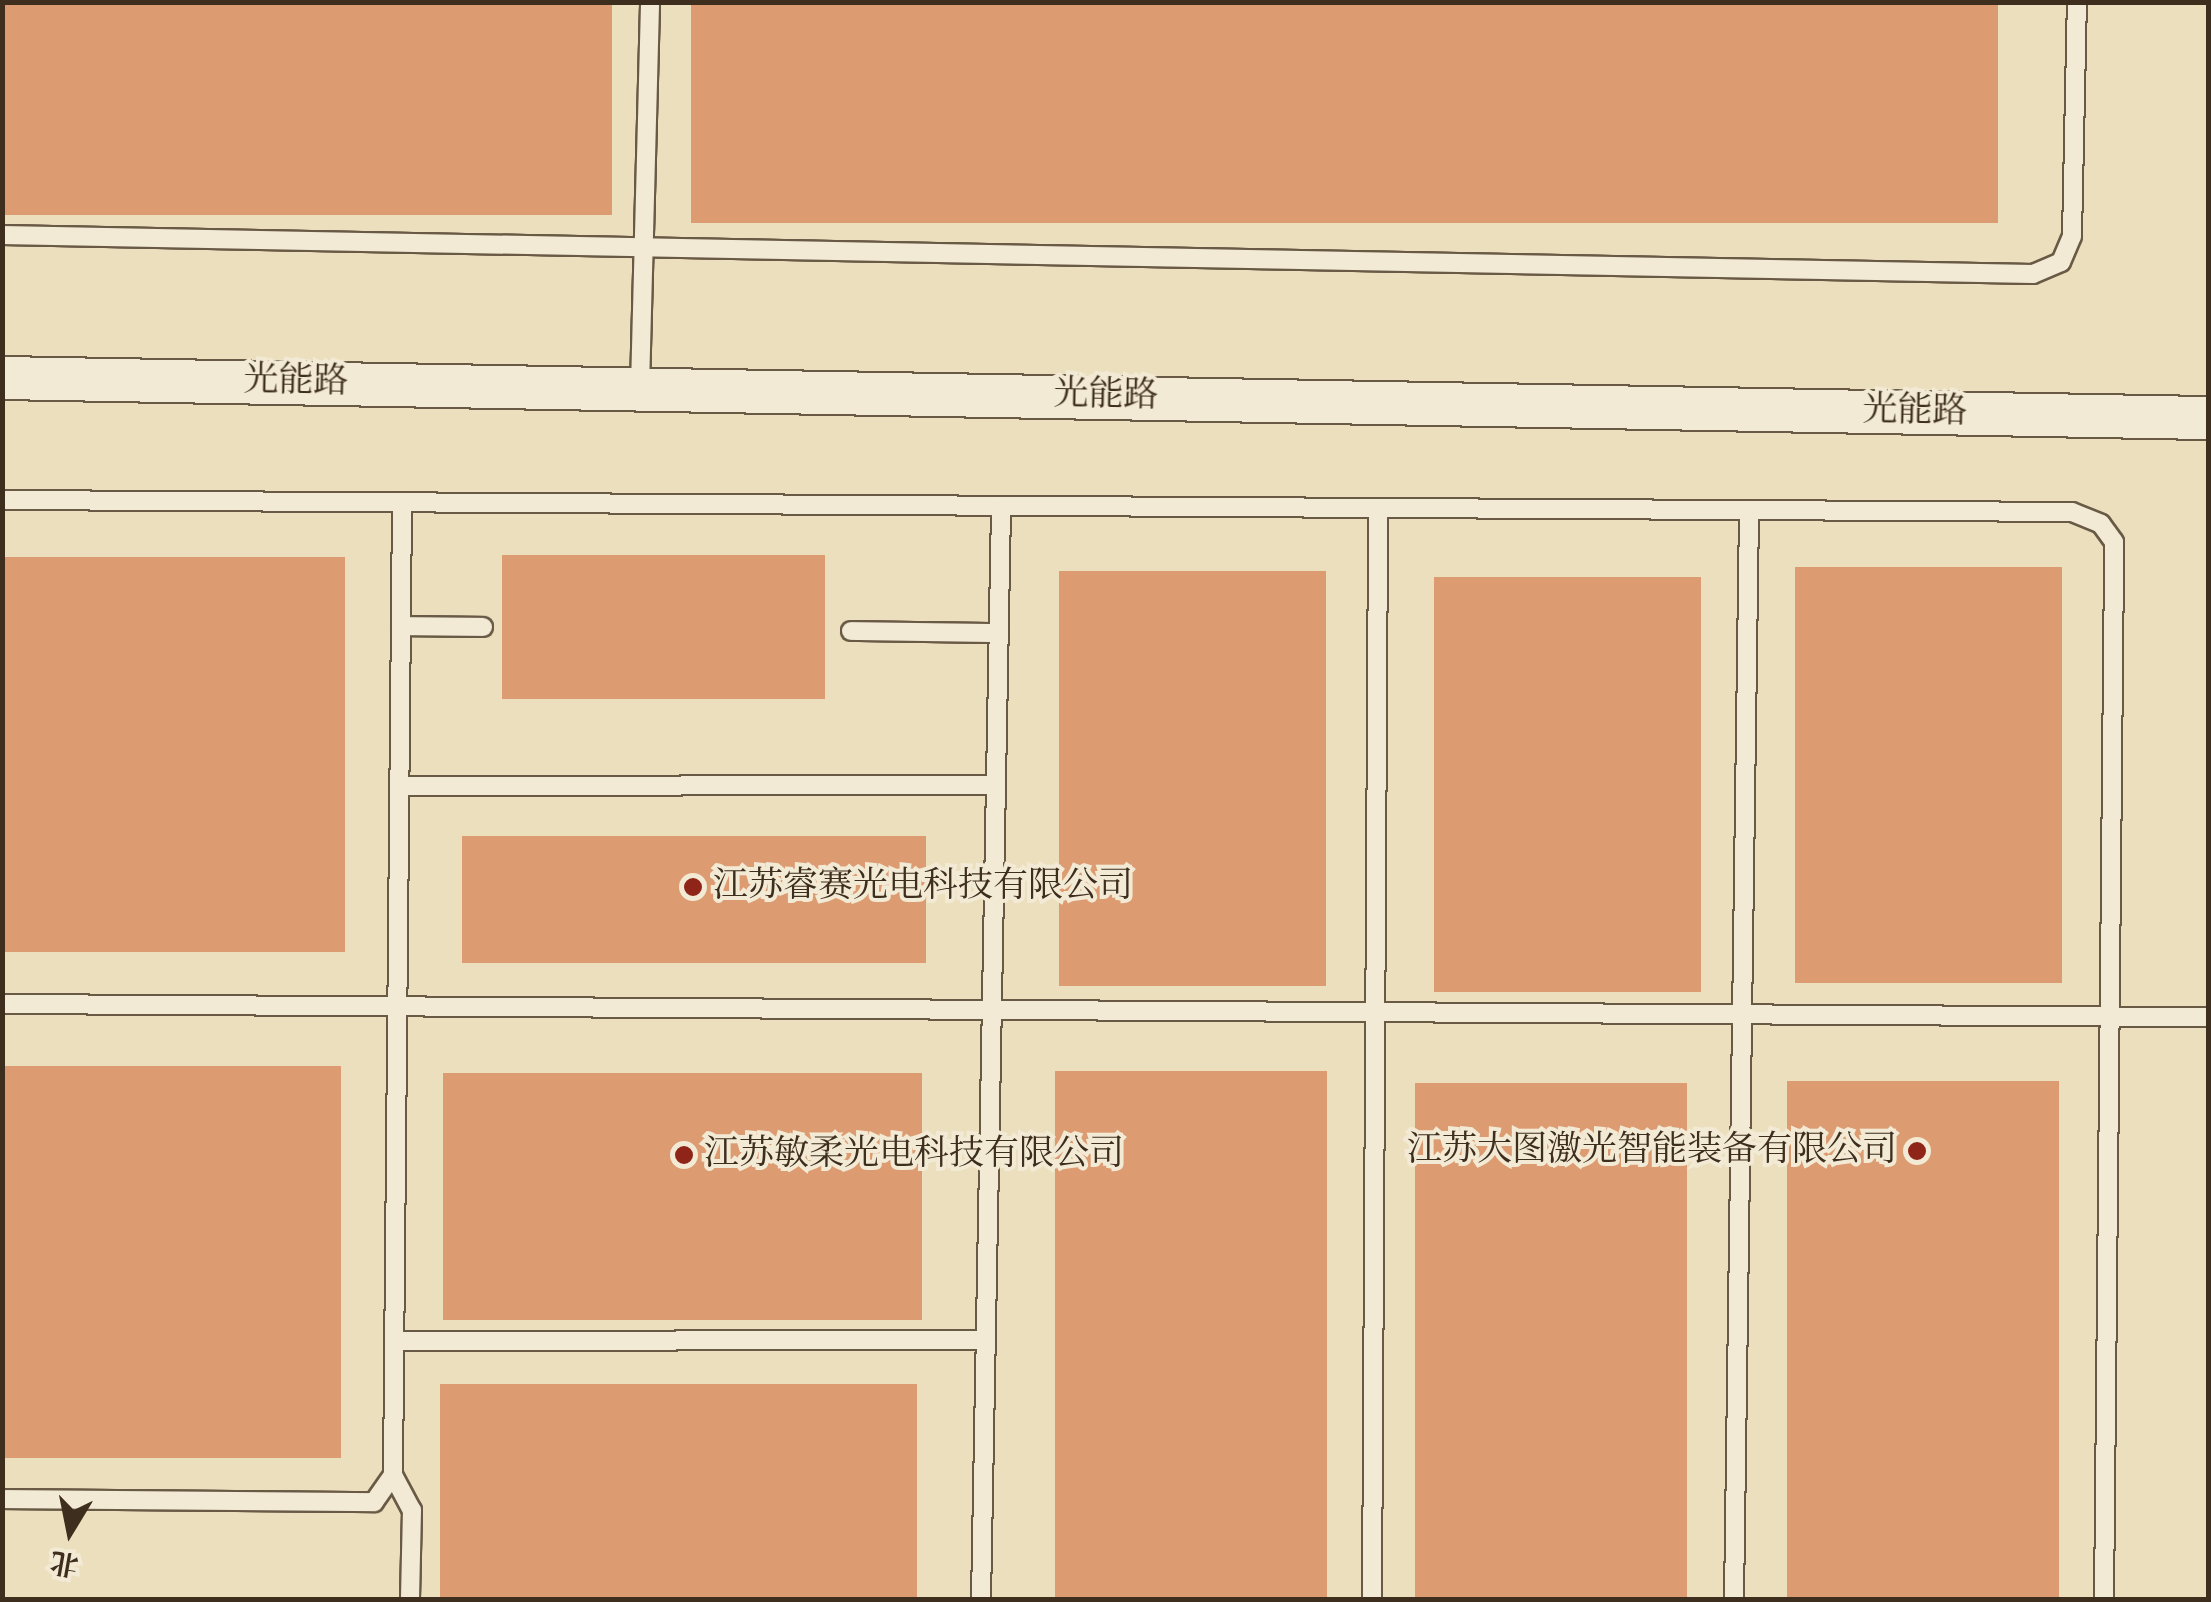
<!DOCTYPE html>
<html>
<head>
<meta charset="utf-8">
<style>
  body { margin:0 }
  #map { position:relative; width:2211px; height:1602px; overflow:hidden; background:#ebdfbd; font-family:"IM FELL English","Noto Serif SC",serif }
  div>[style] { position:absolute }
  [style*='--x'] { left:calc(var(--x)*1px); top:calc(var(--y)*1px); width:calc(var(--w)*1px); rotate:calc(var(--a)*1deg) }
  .building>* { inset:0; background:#dd9b71; transform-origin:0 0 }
  .roads { filter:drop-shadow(2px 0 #695a46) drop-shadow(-2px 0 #695a46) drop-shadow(0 2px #695a46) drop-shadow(0 -2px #695a46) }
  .service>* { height:18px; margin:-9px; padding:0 9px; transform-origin:9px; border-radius:9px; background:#f2ead4 }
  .tertiary>* { height:42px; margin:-21px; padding:0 21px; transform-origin:21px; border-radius:21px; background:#f2ead4 }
  .dots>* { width:28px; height:28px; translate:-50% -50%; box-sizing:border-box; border:5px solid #f2ead4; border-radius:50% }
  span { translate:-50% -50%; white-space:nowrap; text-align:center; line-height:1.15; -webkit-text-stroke:8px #f2ead4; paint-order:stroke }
  .street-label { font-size:35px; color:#3e2e1e }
  .poi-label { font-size:35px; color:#3e2e1e }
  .left { translate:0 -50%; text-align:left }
  .right { translate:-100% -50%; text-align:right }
  .frame { position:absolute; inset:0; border:5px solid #3e2e1e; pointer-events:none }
  .north { position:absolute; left:20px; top:1482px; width:100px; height:100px; -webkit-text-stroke:8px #f2ead4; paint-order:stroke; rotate:190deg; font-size:28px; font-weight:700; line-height:40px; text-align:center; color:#3e2e1e }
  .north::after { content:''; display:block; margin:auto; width:35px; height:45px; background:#3e2e1e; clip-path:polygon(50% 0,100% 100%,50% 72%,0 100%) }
</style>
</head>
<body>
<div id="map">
  <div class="building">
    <div style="left:2px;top:2px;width:610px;height:213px"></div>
    <div style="left:691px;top:2px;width:1307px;height:221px"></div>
    <div style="left:502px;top:555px;width:323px;height:144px"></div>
    <div style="left:2px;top:557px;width:343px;height:395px"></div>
    <div style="left:1795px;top:567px;width:267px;height:416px"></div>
    <div style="left:1059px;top:571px;width:267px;height:415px"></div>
    <div style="left:1434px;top:577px;width:267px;height:415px"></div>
    <div style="left:462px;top:836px;width:464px;height:127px"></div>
    <div style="left:2px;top:1066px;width:339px;height:392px"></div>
    <div style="left:1055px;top:1071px;width:272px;height:529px"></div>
    <div style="left:922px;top:1073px;width:247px;height:479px;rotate:90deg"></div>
    <div style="left:1787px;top:1081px;width:272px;height:519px"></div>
    <div style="left:1415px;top:1083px;width:272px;height:517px"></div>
    <div style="left:917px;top:1384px;width:216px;height:477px;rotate:90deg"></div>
  </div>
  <div class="roads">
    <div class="service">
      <div style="--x:2;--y:235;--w:2031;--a:1.1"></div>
      <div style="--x:2033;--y:274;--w:30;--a:-23"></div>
      <div style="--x:2061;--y:262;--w:28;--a:-67"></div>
      <div style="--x:2072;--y:236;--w:234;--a:-88.8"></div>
      <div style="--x:640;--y:387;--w:385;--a:-88.5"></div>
      <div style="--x:2;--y:500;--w:2070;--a:0.33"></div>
      <div style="--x:2072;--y:512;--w:31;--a:22"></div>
      <div style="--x:2101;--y:524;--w:22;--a:54"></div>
      <div style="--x:2114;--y:542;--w:19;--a:90"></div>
      <div style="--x:2114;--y:561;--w:1039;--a:90.55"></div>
      <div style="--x:401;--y:626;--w:82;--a:0.7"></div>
      <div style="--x:851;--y:631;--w:148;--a:0.8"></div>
      <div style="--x:399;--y:786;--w:597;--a:-0.1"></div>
      <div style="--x:2;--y:1004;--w:2206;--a:0.34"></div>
      <div style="--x:394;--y:1341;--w:592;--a:-0.1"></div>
      <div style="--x:393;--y:1475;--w:40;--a:62"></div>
      <div style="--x:412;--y:1510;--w:90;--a:91.3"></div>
      <div style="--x:2;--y:1499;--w:372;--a:0.5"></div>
      <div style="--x:374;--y:1502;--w:33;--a:-55"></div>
      <div style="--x:393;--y:1475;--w:972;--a:-89.47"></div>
      <div style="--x:981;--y:1600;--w:1093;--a:-88.95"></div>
      <div style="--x:1372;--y:1600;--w:1091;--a:-89.68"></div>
      <div style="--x:1734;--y:1600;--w:1089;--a:-89.21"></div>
    </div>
    <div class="tertiary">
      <div style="--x:2;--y:378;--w:2206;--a:1.04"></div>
    </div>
  </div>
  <div class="dots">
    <div style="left:693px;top:887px;background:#8f2418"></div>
    <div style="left:1917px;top:1151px;background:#8f2418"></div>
    <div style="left:684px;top:1155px;background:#8f2418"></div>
  </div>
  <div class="street-label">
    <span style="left:296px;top:382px;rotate:1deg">光能路</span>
    <span style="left:1106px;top:396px;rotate:1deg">光能路</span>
    <span style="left:1915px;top:412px;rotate:1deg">光能路</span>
  </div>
  <div class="poi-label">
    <span class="left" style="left:713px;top:887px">江苏睿赛光电科技有限公司</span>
    <span class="right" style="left:1897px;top:1151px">江苏大图激光智能装备有限公司</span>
    <span class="left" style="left:704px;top:1155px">江苏敏柔光电科技有限公司</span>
  </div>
  <div class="frame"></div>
  <div class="north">北</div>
</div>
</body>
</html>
